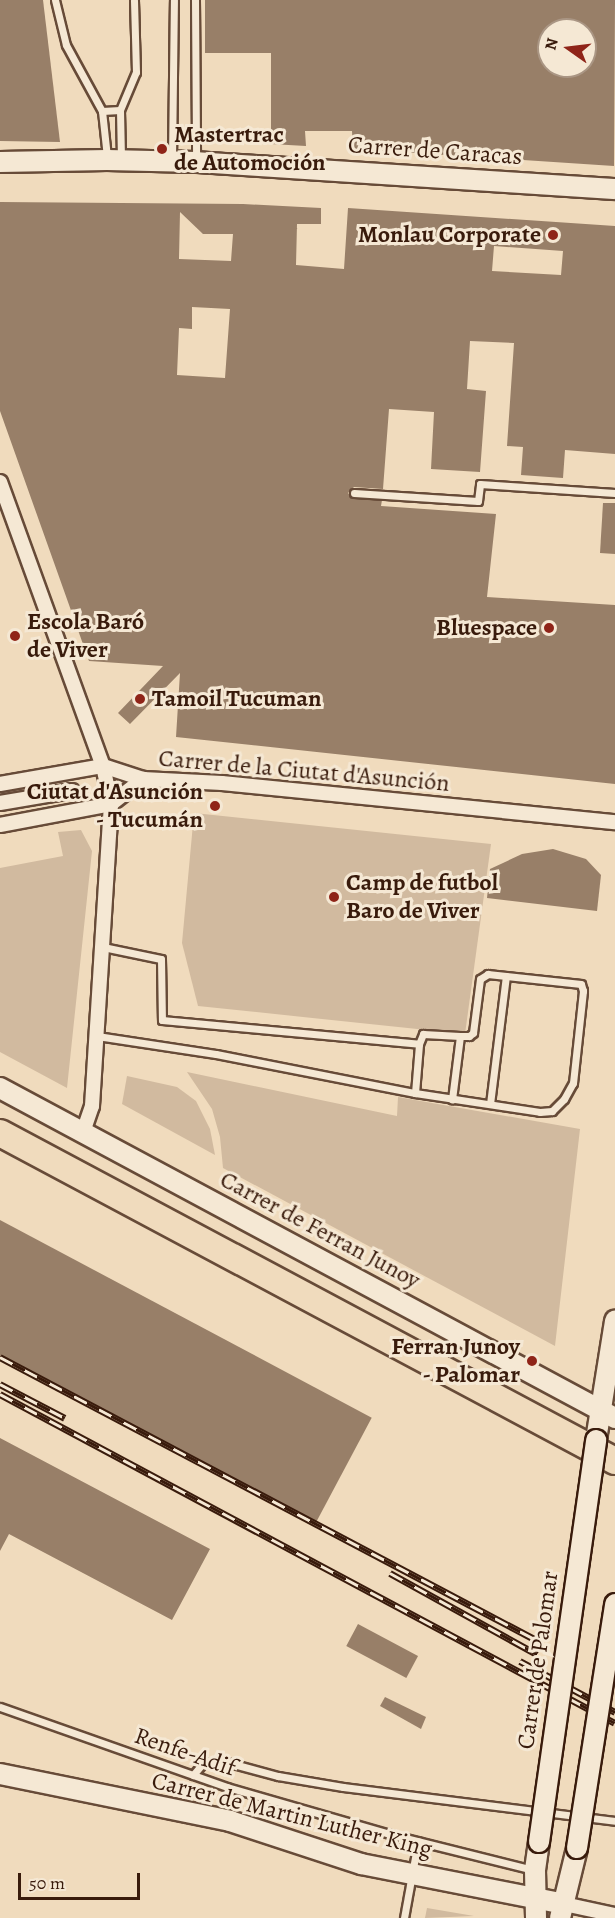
<!DOCTYPE html>
<html>
<head>
<meta charset="utf-8">
<style>
  body { margin:0 }
  #map { position:relative; width:615px; height:1918px; overflow:hidden; background:#f0dbbd; font-family:Alegreya,serif }
  div>[style] { position:absolute }
  [style*='--x'] { left:calc(var(--x)*1px); top:calc(var(--y)*1px); width:calc(var(--w)*1px); rotate:calc(var(--a)*1deg) }
  .green>* { inset:0; background:#d1ba9f }
  .building>* { inset:0; background:#987f68; transform-origin:0 0 }
  .roads { filter:drop-shadow(2px 0 #674b38) drop-shadow(-2px 0 #674b38) drop-shadow(0 2px #674b38) drop-shadow(0 -2px #674b38) }
  .lane>* { height:7px; margin:-3.5px; padding:0 3.5px; transform-origin:3.5px; border-radius:3.5px; background:#f5e8d4 }
  .street>* { height:14px; margin:-7px; padding:0 7px; transform-origin:7px; border-radius:7px; background:#f5e8d4 }
  .secondary>* { height:20px; margin:-10px; padding:0 10px; transform-origin:10px; border-radius:10px; background:#f5e8d4 }
  .highway>* { height:26px; margin:-13px; padding:0 13px; transform-origin:13px; border-radius:13px; background:#f0dbbd }
  .rail>* { height:7px; margin-top:-3.5px; transform-origin:0; background:repeating-linear-gradient(90deg,#f5e8d4 0 14px,#391b0c 0 28px); box-sizing:border-box; border-block:2px solid #391b0c }
  .bridges { filter:drop-shadow(2px 0 #391b0c) drop-shadow(-2px 0 #391b0c) drop-shadow(0 2px #391b0c) drop-shadow(0 -2px #391b0c) }
  .secondary-bridge>* { height:20px; margin:-10px; padding:0 10px; transform-origin:10px; border-radius:10px; background:#f5e8d4 }
  .dots>* { width:16px; height:16px; translate:-50% -50%; box-sizing:border-box; border:3px solid #f5e8d4; border-radius:50% }
  span { translate:-50% -50%; white-space:nowrap; text-align:center; line-height:1.15; -webkit-text-stroke:6px #f5e8d4; paint-order:stroke }
  .poi-label { font-size:24px; color:#391b0c; font-weight:700 }
  .left { translate:0 -50%; text-align:left }
  .right { translate:-100% -50%; text-align:right }
  .street-label { font-size:24px; color:#391b0c }
  .north { position:absolute; left:537px; top:18px; width:60px; height:60px; box-sizing:border-box; background:#f5e8d4; border:2px solid #aa9684; border-radius:50%; rotate:284deg; font-size:16px; font-weight:700; line-height:24px; text-align:center; color:#391b0c }
  .north::after { content:''; display:block; margin:auto; width:21px; height:27px; background:#8f2418; clip-path:polygon(50% 0,100% 100%,50% 72%,0 100%) }
  .scale { position:absolute; left:18px; top:1873px; width:122px; height:27px; box-sizing:border-box; border:3px solid #391b0c; border-top:0; padding-left:8px; font-size:18px; line-height:21px; white-space:nowrap; color:#391b0c; -webkit-text-stroke:4px #f5e8d4; paint-order:stroke }
</style>
</head>
<body>
<div id="map">
  <div class="green">
    <div style="clip-path:polygon(194px 813px,491px 844px,465px 1034px,198px 1006px,182px 943px)"></div>
    <div style="clip-path:polygon(81px 830px,92px 851px,67px 1088px,0 1052px,0 868px,63px 856px,58px 832px)"></div>
    <div style="clip-path:polygon(187px 1072px,397px 1116px,398px 1097px,580px 1129px,555px 1346px,223px 1168px,220px 1137px,212px 1109px)"></div>
    <div style="clip-path:polygon(127px 1076px,177px 1087px,196px 1101px,210px 1129px,215px 1155px,122px 1104px)"></div>
    <div style="clip-path:polygon(427px 1908px,474px 1916px,425px 1918px)"></div>
  </div>
  <div class="building">
    <div style="clip-path:polygon(0 0,43px 0,60px 142px,0 141px)"></div>
    <div style="clip-path:polygon(evenodd,205px 0,615px 0,614px 166px,353px 149px,352px 131px,305px 131px,306px 146px,271px 144px,271px 53px,205px 53px,205px 0,549px 30px,585px 30px,585px 66px,549px 66px,549px 30px)"></div>
    <div style="clip-path:polygon(evenodd,0 202px,243px 204px,321px 208px,321px 224px,297px 224px,296px 265px,344px 269px,348px 208px,615px 226px,615px 454px,565px 450px,563px 478px,521px 475px,523px 447px,507px 446px,514px 343px,470px 341px,467px 389px,486px 391px,480px 472px,431px 469px,434px 412px,389px 409px,383px 489px,354px 487px,348px 493px,353px 498px,382px 500px,381px 506px,496px 514px,487px 597px,615px 605px,615px 784px,176px 737px,180px 673px,130px 724px,118px 713px,163px 666px,89px 661px,0 411px,0 202px,180px 212px,203px 234px,233px 234px,231px 261px,179px 259px,180px 212px,0 202px,494px 246px,563px 251px,561px 275px,492px 271px,494px 246px,0 202px,192px 307px,230px 309px,225px 378px,177px 375px,179px 328px,192px 329px,192px 307px)"></div>
    <div style="clip-path:polygon(603px 503px,615px 503px,615px 554px,600px 553px)"></div>
    <div style="clip-path:polygon(553px 849px,586px 859px,601px 875px,597px 911px,487px 898px,490px 869px,522px 854px)"></div>
    <div style="left:0;top:1220px;width:421px;height:121px;rotate:28deg"></div>
    <div style="clip-path:polygon(0 1438px,210px 1549px,172px 1620px,9px 1534px,0 1551px)"></div>
    <div style="left:358px;top:1624px;width:68px;height:25px;rotate:28deg"></div>
    <div style="clip-path:polygon(385px 1697px,426px 1717px,421px 1729px,380px 1706px)"></div>
  </div>
  <div class="roads">
    <div class="lane">
      <div style="--x:55;--y:0;--w:46;--a:76.3"></div>
      <div style="--x:66;--y:45;--w:75;--a:61.4"></div>
      <div style="--x:102;--y:111;--w:46;--a:83.8"></div>
      <div style="--x:195;--y:0;--w:160;--a:89.6"></div>
      <div style="--x:102;--y:111;--w:18;--a:-3"></div>
      <div style="--x:121;--y:158;--w:48;--a:-91.2"></div>
      <div style="--x:120;--y:110;--w:41;--a:-67.2"></div>
      <div style="--x:136;--y:72;--w:72;--a:-91.6"></div>
      <div style="--x:172;--y:159;--w:159;--a:-89.3"></div>
      <div style="--x:354;--y:493;--w:124;--a:3.7"></div>
      <div style="--x:478;--y:501;--w:17;--a:-83"></div>
      <div style="--x:480;--y:484;--w:135;--a:3.8"></div>
      <div style="--x:103;--y:947;--w:59;--a:11.7"></div>
      <div style="--x:161;--y:959;--w:61;--a:89.1"></div>
      <div style="--x:162;--y:1020;--w:258;--a:5.3"></div>
      <div style="--x:97;--y:1036;--w:120;--a:8.6"></div>
      <div style="--x:216;--y:1054;--w:203;--a:11.1"></div>
      <div style="--x:415;--y:1093;--w:126;--a:8.6"></div>
      <div style="--x:540;--y:1112;--w:12;--a:-5"></div>
      <div style="--x:552;--y:1111;--w:17;--a:-45"></div>
      <div style="--x:564;--y:1099;--w:18;--a:-61"></div>
      <div style="--x:573;--y:1083;--w:93;--a:-83.8"></div>
      <div style="--x:583;--y:991;--w:7;--a:-106"></div>
      <div style="--x:581;--y:984;--w:94;--a:-173.9"></div>
      <div style="--x:488;--y:974;--w:9;--a:148"></div>
      <div style="--x:480;--y:979;--w:54;--a:97.4"></div>
      <div style="--x:473;--y:1033;--w:5;--a:143"></div>
      <div style="--x:469;--y:1036;--w:9;--a:180"></div>
      <div style="--x:415;--y:1093;--w:49;--a:-85.3"></div>
      <div style="--x:419;--y:1044;--w:11;--a:-68"></div>
      <div style="--x:423;--y:1034;--w:37;--a:3"></div>
      <div style="--x:460;--y:1036;--w:64;--a:97.2"></div>
      <div style="--x:490;--y:1104;--w:129;--a:-82.9"></div>
      <div style="--x:0;--y:1707;--w:241;--a:19.4"></div>
      <div style="--x:227;--y:1787;--w:177;--a:16.1"></div>
      <div style="--x:397;--y:1836;--w:140;--a:14"></div>
      <div style="--x:193;--y:1775;--w:17;--a:-50"></div>
      <div style="--x:204;--y:1762;--w:22;--a:0"></div>
      <div style="--x:226;--y:1762;--w:54;--a:15.1"></div>
      <div style="--x:278;--y:1776;--w:66;--a:9.6"></div>
      <div style="--x:343;--y:1787;--w:274;--a:7.1"></div>
      <div style="--x:404;--y:1918;--w:78;--a:-79.7"></div>
    </div>
    <div class="street">
      <div style="--x:0;--y:482;--w:302;--a:70.1"></div>
      <div style="--x:103;--y:766;--w:39;--a:78"></div>
      <div style="--x:111;--y:804;--w:303;--a:93.6"></div>
      <div style="--x:92;--y:1106;--w:28;--a:109"></div>
      <div style="--x:0;--y:784;--w:105;--a:-9.9"></div>
      <div style="--x:103;--y:766;--w:42;--a:18"></div>
      <div style="--x:143;--y:779;--w:79;--a:2.9"></div>
      <div style="--x:222;--y:783;--w:395;--a:5.7"></div>
      <div style="--x:0;--y:803;--w:73;--a:-9.5"></div>
      <div style="--x:0;--y:825;--w:113;--a:-10.7"></div>
      <div style="--x:111;--y:804;--w:41;--a:-38"></div>
      <div style="--x:564;--y:1904;--w:52;--a:12.2"></div>
    </div>
    <div class="secondary">
      <div style="--x:0;--y:162;--w:107;--a:-1.1"></div>
      <div style="--x:107;--y:160;--w:89;--a:1.3"></div>
      <div style="--x:196;--y:162;--w:420;--a:3.7"></div>
      <div style="--x:0;--y:1088;--w:698;--a:28.22"></div>
      <div style="--x:596;--y:1440;--w:121;--a:-80.9"></div>
      <div style="--x:0;--y:1774;--w:235;--a:11.5"></div>
      <div style="--x:230;--y:1821;--w:138;--a:18.2"></div>
      <div style="--x:361;--y:1864;--w:207;--a:11.1"></div>
      <div style="--x:536;--y:1918;--w:48;--a:-91.2"></div>
      <div style="--x:535;--y:1870;--w:28;--a:-82"></div>
      <div style="--x:560;--y:1918;--w:72;--a:-76.3"></div>
    </div>
    <div class="highway">
      <div style="--x:0;--y:1133;--w:697;--a:28.07"></div>
    </div>
  </div>
  <div class="rail">
    <div style="--x:0;--y:1357;--w:611;--a:27.82"></div>
    <div style="--x:0;--y:1384;--w:73;--a:27.6"></div>
    <div style="--x:0;--y:1394;--w:697;--a:28.14"></div>
    <div style="--x:390;--y:1573;--w:168;--a:28.9"></div>
    <div style="--x:520;--y:1661;--w:108;--a:28.2"></div>
  </div>
  <div class="bridges">
    <div class="secondary-bridge">
      <div style="--x:539;--y:1842;--w:406;--a:-81.9"></div>
      <div style="--x:577;--y:1848;--w:247;--a:-81.1"></div>
    </div>
  </div>
  <div class="dots">
    <div style="left:162px;top:149px;background:#8f2418"></div>
    <div style="left:553px;top:235px;background:#8f2418"></div>
    <div style="left:549px;top:628px;background:#8f2418"></div>
    <div style="left:15px;top:636px;background:#8f2418"></div>
    <div style="left:140px;top:699px;background:#8f2418"></div>
    <div style="left:215px;top:806px;background:#8f2418"></div>
    <div style="left:334px;top:897px;background:#8f2418"></div>
    <div style="left:532px;top:1361px;background:#8f2418"></div>
  </div>
  <div class="poi-label">
    <span class="left" style="left:174px;top:149px">Mastertrac<br>de Automoción</span>
    <span class="right" style="left:541px;top:235px">Monlau Corporate</span>
    <span class="left" style="left:27px;top:636px">Escola Baró<br>de Viver</span>
    <span class="right" style="left:537px;top:628px">Bluespace</span>
    <span class="left" style="left:152px;top:699px">Tamoil Tucuman</span>
    <span class="right" style="left:203px;top:806px">Ciutat d'Asunción<br>- Tucumán</span>
    <span class="left" style="left:346px;top:897px">Camp de futbol<br>Baro de Viver</span>
    <span class="right" style="left:520px;top:1361px">Ferran Junoy<br>- Palomar</span>
  </div>
  <div class="street-label">
    <span style="left:435px;top:151px;rotate:4deg">Carrer de Caracas</span>
    <span style="left:304px;top:771px;rotate:5deg">Carrer de la Ciutat d'Asunción</span>
    <span style="left:320px;top:1230px;rotate:28deg">Carrer de Ferran Junoy</span>
    <span style="left:538px;top:1660px;rotate:-82deg">Carrer de Palomar</span>
    <span style="left:185px;top:1752px;rotate:19deg">Renfe-Adif</span>
    <span style="left:292px;top:1815px;rotate:14deg">Carrer de Martin Luther King</span>
  </div>
  <div class="north">N</div>
  <div class="scale">50 m</div>
</div>
</body>
</html>
